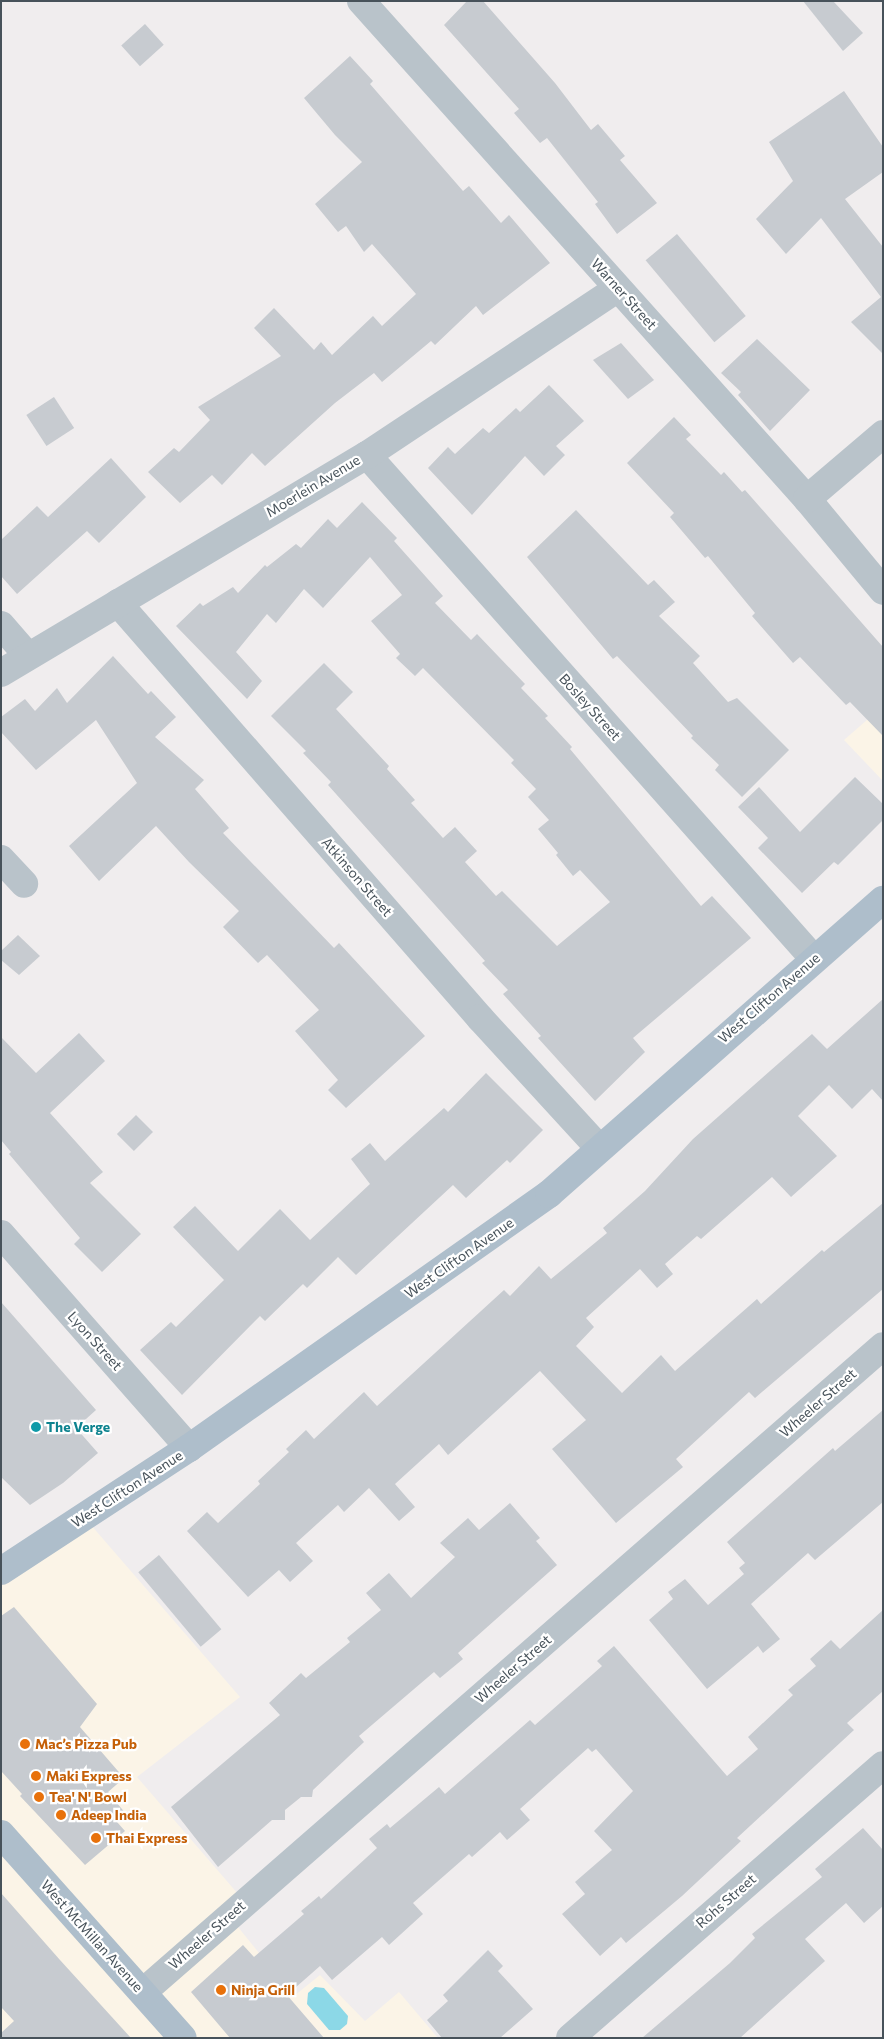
<!DOCTYPE html>
<html>
<head>
<meta charset="utf-8">
<style>
  body { margin:0 }
  #map { position:relative; width:884px; height:2039px; overflow:hidden; background:#f0edee; font-family:Commissioner,sans-serif }
  div>[style] { position:absolute }
  [style*='--x'] { left:calc(var(--x)*1px); top:calc(var(--y)*1px); width:calc(var(--w)*1px); rotate:calc(var(--a)*1deg) }
  .commercial>* { inset:0; background:#fbf4e7 }
  .water>* { inset:0; background:#8cd8e7 }
  .building>* { inset:0; background:#c7cbd0; transform-origin:0 0 }
  .minor>* { height:28px; margin:-14px; padding:0 14px; transform-origin:14px; border-radius:14px; background:#b9c3ca }
  .major>* { height:28px; margin:-14px; padding:0 14px; transform-origin:14px; border-radius:14px; background:#aebecb }
  .dots>* { width:14px; height:14px; translate:-50% -50%; box-sizing:border-box; border:2px solid #fff; border-radius:50% }
  span { translate:-50% -50%; white-space:nowrap; text-align:center; line-height:1.15; -webkit-text-stroke:4.5px #fff; paint-order:stroke }
  .street-label { font-size:14px; color:#47525a }
  .culture-label { font-size:14px; color:#0d838f; font-weight:700 }
  .left { translate:0 -50%; text-align:left }
  .food-label { font-size:14px; color:#c56008; font-weight:700 }
  .frame { position:absolute; inset:0; border:2px solid #47525a; pointer-events:none }
</style>
</head>
<body>
<div id="map">
  <div class="commercial">
    <div style="clip-path:polygon(883px 706px,883px 781px,844px 740px)"></div>
    <div style="clip-path:polygon(84px 1517px,240px 1697px,137px 1777px,245px 1902px,229px 1916px,294px 1996px,320px 1975px,365px 2021px,399px 1992px,438px 2038px,1px 2038px,1px 1571px)"></div>
  </div>
  <div class="water">
    <div style="clip-path:polygon(315px 1987px,324px 1988px,348px 2016px,347px 2024px,340px 2030px,329px 2030px,307px 2004px,308px 1993px)"></div>
  </div>
  <div class="building">
    <div style="clip-path:polygon(467px 1px,483px 1px,555px 83px,591px 130px,598px 124px,625px 156px,620px 160px,657px 203px,617px 234px,595px 204px,598px 202px,547px 138px,540px 143px,514px 113px,519px 109px,444px 25px)"></div>
    <div style="clip-path:polygon(803px 1px,833px 1px,863px 33px,843px 51px)"></div>
    <div style="left:145px;top:24px;width:28px;height:32px;rotate:48deg"></div>
    <div style="clip-path:polygon(350px 56px,373px 81px,370px 84px,463px 191px,469px 186px,501px 223px,509px 215px,550px 263px,483px 315px,476px 306px,435px 345px,431px 341px,382px 382px,374px 373px,335px 403px,265px 466px,252px 453px,222px 485px,212px 475px,180px 503px,148px 472px,174px 448px,179px 452px,210px 420px,198px 407px,281px 356px,254px 328px,274px 308px,314px 350px,321px 342px,332px 355px,373px 316px,382px 326px,416px 294px,372px 244px,364px 252px,346px 226px,338px 232px,315px 204px,362px 162px,335px 135px,304px 98px)"></div>
    <div style="clip-path:polygon(844px 91px,883px 147px,883px 172px,845px 199px,883px 247px,883px 354px,851px 322px,881px 297px,821px 218px,786px 254px,756px 219px,793px 181px,769px 142px)"></div>
    <div style="left:677px;top:234px;width:107px;height:41px;rotate:50deg"></div>
    <div style="clip-path:polygon(757px 339px,810px 390px,770px 431px,738px 395px,741px 392px,721px 373px)"></div>
    <div style="clip-path:polygon(621px 343px,654px 380px,628px 399px,593px 360px)"></div>
    <div style="clip-path:polygon(549px 385px,584px 421px,556px 446px,565px 455px,544px 476px,525px 456px,472px 515px,428px 468px,448px 447px,455px 454px,483px 428px,489px 433px,516px 408px,520px 412px)"></div>
    <div style="left:54px;top:397px;width:37px;height:33px;rotate:57deg"></div>
    <div style="clip-path:polygon(674px 417px,691px 435px,686px 439px,721px 475px,724px 472px,742px 492px,745px 490px,883px 647px,883px 736px,850px 702px,846px 705px,800px 657px,793px 663px,752px 616px,755px 613px,708px 556px,705px 558px,670px 517px,674px 513px,627px 463px)"></div>
    <div style="clip-path:polygon(111px 458px,146px 497px,99px 543px,87px 531px,17px 594px,1px 576px,1px 540px,37px 506px,48px 517px)"></div>
    <div style="clip-path:polygon(362px 502px,397px 538px,394px 541px,443px 596px,435px 603px,471px 640px,477px 634px,525px 684px,521px 688px,548px 716px,545px 718px,572px 747px,570px 749px,701px 906px,712px 896px,751px 938px,633px 1038px,645px 1052px,595px 1101px,538px 1038px,541px 1036px,503px 994px,508px 990px,482px 963px,485px 961px,328px 785px,331px 782px,303px 753px,306px 751px,271px 716px,324px 663px,353px 692px,336px 709px,389px 766px,387px 769px,415px 800px,411px 803px,443px 838px,455px 827px,477px 851px,465px 862px,496px 896px,502px 891px,557px 946px,610px 902px,580px 870px,573px 876px,556px 855px,558px 853px,538px 829px,549px 820px,528px 797px,536px 789px,511px 763px,514px 760px,423px 668px,415px 676px,396px 658px,400px 654px,371px 621px,402px 595px,370px 557px,323px 608px,304px 589px,276px 623px,267px 614px,236px 652px,262px 681px,247px 699px,176px 626px,200px 603px,203px 606px,233px 587px,238px 593px,265px 565px,267px 567px,296px 544px,301px 548px,328px 519px,337px 528px)"></div>
    <div style="clip-path:polygon(576px 510px,648px 585px,654px 580px,675px 602px,659px 616px,700px 656px,693px 663px,728px 702px,737px 698px,789px 750px,742px 797px,715px 770px,719px 765px,691px 738px,693px 736px,617px 656px,613px 659px,527px 557px)"></div>
    <div style="clip-path:polygon(113px 656px,148px 694px,151px 691px,176px 717px,155px 737px,204px 780px,195px 789px,229px 828px,223px 833px,334px 948px,339px 943px,425px 1036px,346px 1108px,328px 1090px,338px 1080px,295px 1031px,319px 1010px,267px 955px,258px 963px,223px 927px,239px 911px,189px 862px,156px 826px,99px 881px,69px 846px,137px 783px,96px 720px,36px 770px,1px 732px,1px 717px,25px 699px,35px 711px,57px 688px,67px 703px)"></div>
    <div style="clip-path:polygon(855px 777px,883px 804px,883px 820px,838px 865px,834px 862px,802px 893px,758px 848px,768px 838px,738px 807px,759px 787px,800px 832px)"></div>
    <div style="clip-path:polygon(18px 935px,40px 956px,19px 975px,1px 960px,1px 951px)"></div>
    <div style="clip-path:polygon(883px 999px,883px 1101px,872px 1089px,852px 1109px,829px 1085px,798px 1116px,837px 1156px,791px 1197px,772px 1177px,701px 1239px,697px 1236px,665px 1264px,673px 1274px,657px 1288px,640px 1269px,586px 1318px,594px 1327px,576px 1346px,622px 1393px,661px 1355px,675px 1371px,757px 1299px,761px 1304px,822px 1250px,824px 1252px,883px 1203px,883px 1289px,755px 1398px,749px 1392px,676px 1459px,683px 1467px,616px 1523px,552px 1449px,586px 1420px,540px 1371px,448px 1455px,439px 1444px,395px 1484px,415px 1507px,399px 1521px,369px 1488px,344px 1512px,338px 1505px,296px 1543px,313px 1561px,290px 1582px,279px 1570px,248px 1597px,187px 1531px,207px 1512px,218px 1523px,260px 1484px,258px 1481px,289px 1452px,286px 1449px,306px 1430px,314px 1439px,364px 1392px,377px 1406px,504px 1290px,510px 1296px,539px 1266px,551px 1279px,607px 1233px,603px 1228px,645px 1191px,693px 1139px,812px 1034px,827px 1049px)"></div>
    <div style="clip-path:polygon(79px 1033px,105px 1061px,50px 1113px,103px 1172px,90px 1183px,141px 1234px,102px 1272px,74px 1244px,80px 1238px,9px 1154px,11px 1152px,1px 1140px,1px 1037px,36px 1073px)"></div>
    <div style="clip-path:polygon(486px 1073px,543px 1130px,510px 1163px,507px 1160px,466px 1198px,453px 1185px,356px 1275px,338px 1257px,307px 1288px,303px 1284px,265px 1321px,260px 1316px,182px 1395px,140px 1350px,171px 1322px,176px 1327px,224px 1280px,173px 1227px,195px 1206px,238px 1251px,280px 1209px,310px 1240px,370px 1184px,351px 1159px,370px 1143px,385px 1161px,444px 1108px,448px 1112px)"></div>
    <div style="left:136px;top:1115px;width:24px;height:27px;rotate:45deg"></div>
    <div style="clip-path:polygon(1px 1302px,96px 1410px,76px 1428px,98px 1453px,63px 1483px,30px 1505px,1px 1477px)"></div>
    <div style="clip-path:polygon(883px 1410px,883px 1502px,815px 1560px,808px 1553px,751px 1604px,780px 1639px,763px 1653px,758px 1646px,707px 1689px,649px 1620px,673px 1599px,668px 1592px,685px 1579px,708px 1605px,744px 1574px,739px 1568px,745px 1563px,727px 1542px,833px 1448px,835px 1451px)"></div>
    <div style="clip-path:polygon(510px 1503px,540px 1538px,536px 1541px,557px 1565px,458px 1653px,463px 1659px,440px 1678px,434px 1672px,359px 1736px,364px 1742px,313px 1790px,312px 1797px,301px 1797px,285px 1810px,285px 1820px,272px 1820px,218px 1867px,171px 1807px,280px 1715px,269px 1703px,301px 1673px,306px 1678px,350px 1642px,347px 1638px,381px 1610px,366px 1593px,389px 1573px,411px 1598px,455px 1557px,440px 1543px,468px 1518px,479px 1530px)"></div>
    <div style="left:159px;top:1555px;width:97px;height:27px;rotate:50deg"></div>
    <div style="clip-path:polygon(14px 1607px,97px 1704px,80px 1727px,124px 1778px,108px 1792px,126px 1814px,117px 1822px,125px 1831px,85px 1865px,20px 1796px,22px 1794px,1px 1771px,1px 1616px)"></div>
    <div style="clip-path:polygon(883px 1610px,883px 1691px,847px 1723px,854px 1730px,737px 1838px,741px 1841px,682px 1896px,626px 1943px,621px 1937px,600px 1956px,562px 1914px,585px 1894px,575px 1882px,612px 1850px,594px 1831px,633px 1791px,596px 1749px,592px 1752px,588px 1748px,520px 1809px,530px 1820px,507px 1840px,500px 1832px,472px 1857px,469px 1854px,413px 1903px,423px 1914px,389px 1945px,382px 1937px,332px 1980px,320px 1966px,287px 1995px,324px 2038px,230px 2038px,191px 1992px,243px 1945px,254px 1957px,304px 1914px,301px 1911px,319px 1896px,321px 1899px,377px 1848px,369px 1839px,387px 1824px,390px 1828px,439px 1787px,445px 1794px,530px 1720px,535px 1725px,602px 1666px,597px 1661px,614px 1646px,727px 1776px,758px 1749px,748px 1737px,793px 1695px,788px 1690px,816px 1666px,810px 1659px,831px 1640px,840px 1649px)"></div>
    <div style="clip-path:polygon(863px 1828px,883px 1850px,883px 1906px,864px 1923px,846px 1903px,805px 1939px,825px 1961px,740px 2038px,642px 2038px,730px 1963px,755px 1938px,752px 1934px,822px 1877px,815px 1869px)"></div>
    <div style="clip-path:polygon(1px 1893px,60px 1960px,131px 2038px,1px 2038px,1px 2033px,14px 2021px,1px 2007px)"></div>
    <div style="clip-path:polygon(488px 1950px,503px 1966px,498px 1971px,533px 2009px,500px 2038px,442px 2038px,427px 2020px,448px 2001px,443px 1995px)"></div>
  </div>
  <div class="minor">
    <div style="--x:361;--y:1;--w:669;--a:48.15"></div>
    <div style="--x:807;--y:499;--w:119;--a:50.4"></div>
    <div style="--x:367;--y:455;--w:674;--a:48.43"></div>
    <div style="--x:807;--y:499;--w:100;--a:-40.5"></div>
    <div style="--x:118;--y:603;--w:551;--a:48.9"></div>
    <div style="--x:480;--y:1018;--w:176;--a:47.5"></div>
    <div style="--x:1;--y:625;--w:40;--a:49"></div>
    <div style="--x:1;--y:673;--w:426;--a:-30.8"></div>
    <div style="--x:367;--y:455;--w:301;--a:-33.6"></div>
    <div style="--x:1;--y:859;--w:34;--a:47"></div>
    <div style="--x:1;--y:1234;--w:285;--a:48.7"></div>
    <div style="--x:143;--y:1992;--w:982;--a:-41.12"></div>
    <div style="--x:570;--y:2038;--w:415;--a:-41.1"></div>
  </div>
  <div class="major">
    <div style="--x:1;--y:1571;--w:225;--a:-33.2"></div>
    <div style="--x:189;--y:1448;--w:441;--a:-35.2"></div>
    <div style="--x:549;--y:1194;--w:445;--a:-41.4"></div>
    <div style="--x:1;--y:1834;--w:273;--a:48.3"></div>
  </div>
  <div class="dots">
    <div style="left:36px;top:1427px;background:#0f9aa8"></div>
    <div style="left:25px;top:1744px;background:#e8710a"></div>
    <div style="left:36px;top:1776px;background:#e8710a"></div>
    <div style="left:39px;top:1797px;background:#e8710a"></div>
    <div style="left:61px;top:1815px;background:#e8710a"></div>
    <div style="left:96px;top:1838px;background:#e8710a"></div>
    <div style="left:221px;top:1990px;background:#e8710a"></div>
  </div>
  <div class="street-label">
    <span style="left:624px;top:294px;rotate:48deg">Warner Street</span>
    <span style="left:313px;top:486px;rotate:-31deg">Moerlein Avenue</span>
    <span style="left:590px;top:707px;rotate:48deg">Bosley Street</span>
    <span style="left:357px;top:877px;rotate:49deg">Atkinson Street</span>
    <span style="left:769px;top:998px;rotate:-41deg">West Clifton Avenue</span>
    <span style="left:459px;top:1258px;rotate:-35deg">West Clifton Avenue</span>
    <span style="left:95px;top:1341px;rotate:48deg">Lyon Street</span>
    <span style="left:818px;top:1403px;rotate:-41deg">Wheeler Street</span>
    <span style="left:127px;top:1489px;rotate:-33deg">West Clifton Avenue</span>
    <span style="left:513px;top:1669px;rotate:-41deg">Wheeler Street</span>
    <span style="left:726px;top:1901px;rotate:-41deg">Rohs Street</span>
    <span style="left:207px;top:1935px;rotate:-41deg">Wheeler Street</span>
    <span style="left:92px;top:1936px;rotate:48deg">West McMillan Avenue</span>
  </div>
  <div class="culture-label">
    <span class="left" style="left:46px;top:1427px">The Verge</span>
  </div>
  <div class="food-label">
    <span class="left" style="left:35px;top:1744px">Mac’s Pizza Pub</span>
    <span class="left" style="left:46px;top:1776px">Maki Express</span>
    <span class="left" style="left:49px;top:1797px">Tea' N' Bowl</span>
    <span class="left" style="left:71px;top:1815px">Adeep India</span>
    <span class="left" style="left:106px;top:1838px">Thai Express</span>
    <span class="left" style="left:231px;top:1990px">Ninja Grill</span>
  </div>
  <div class="frame"></div>
</div>
</body>
</html>
